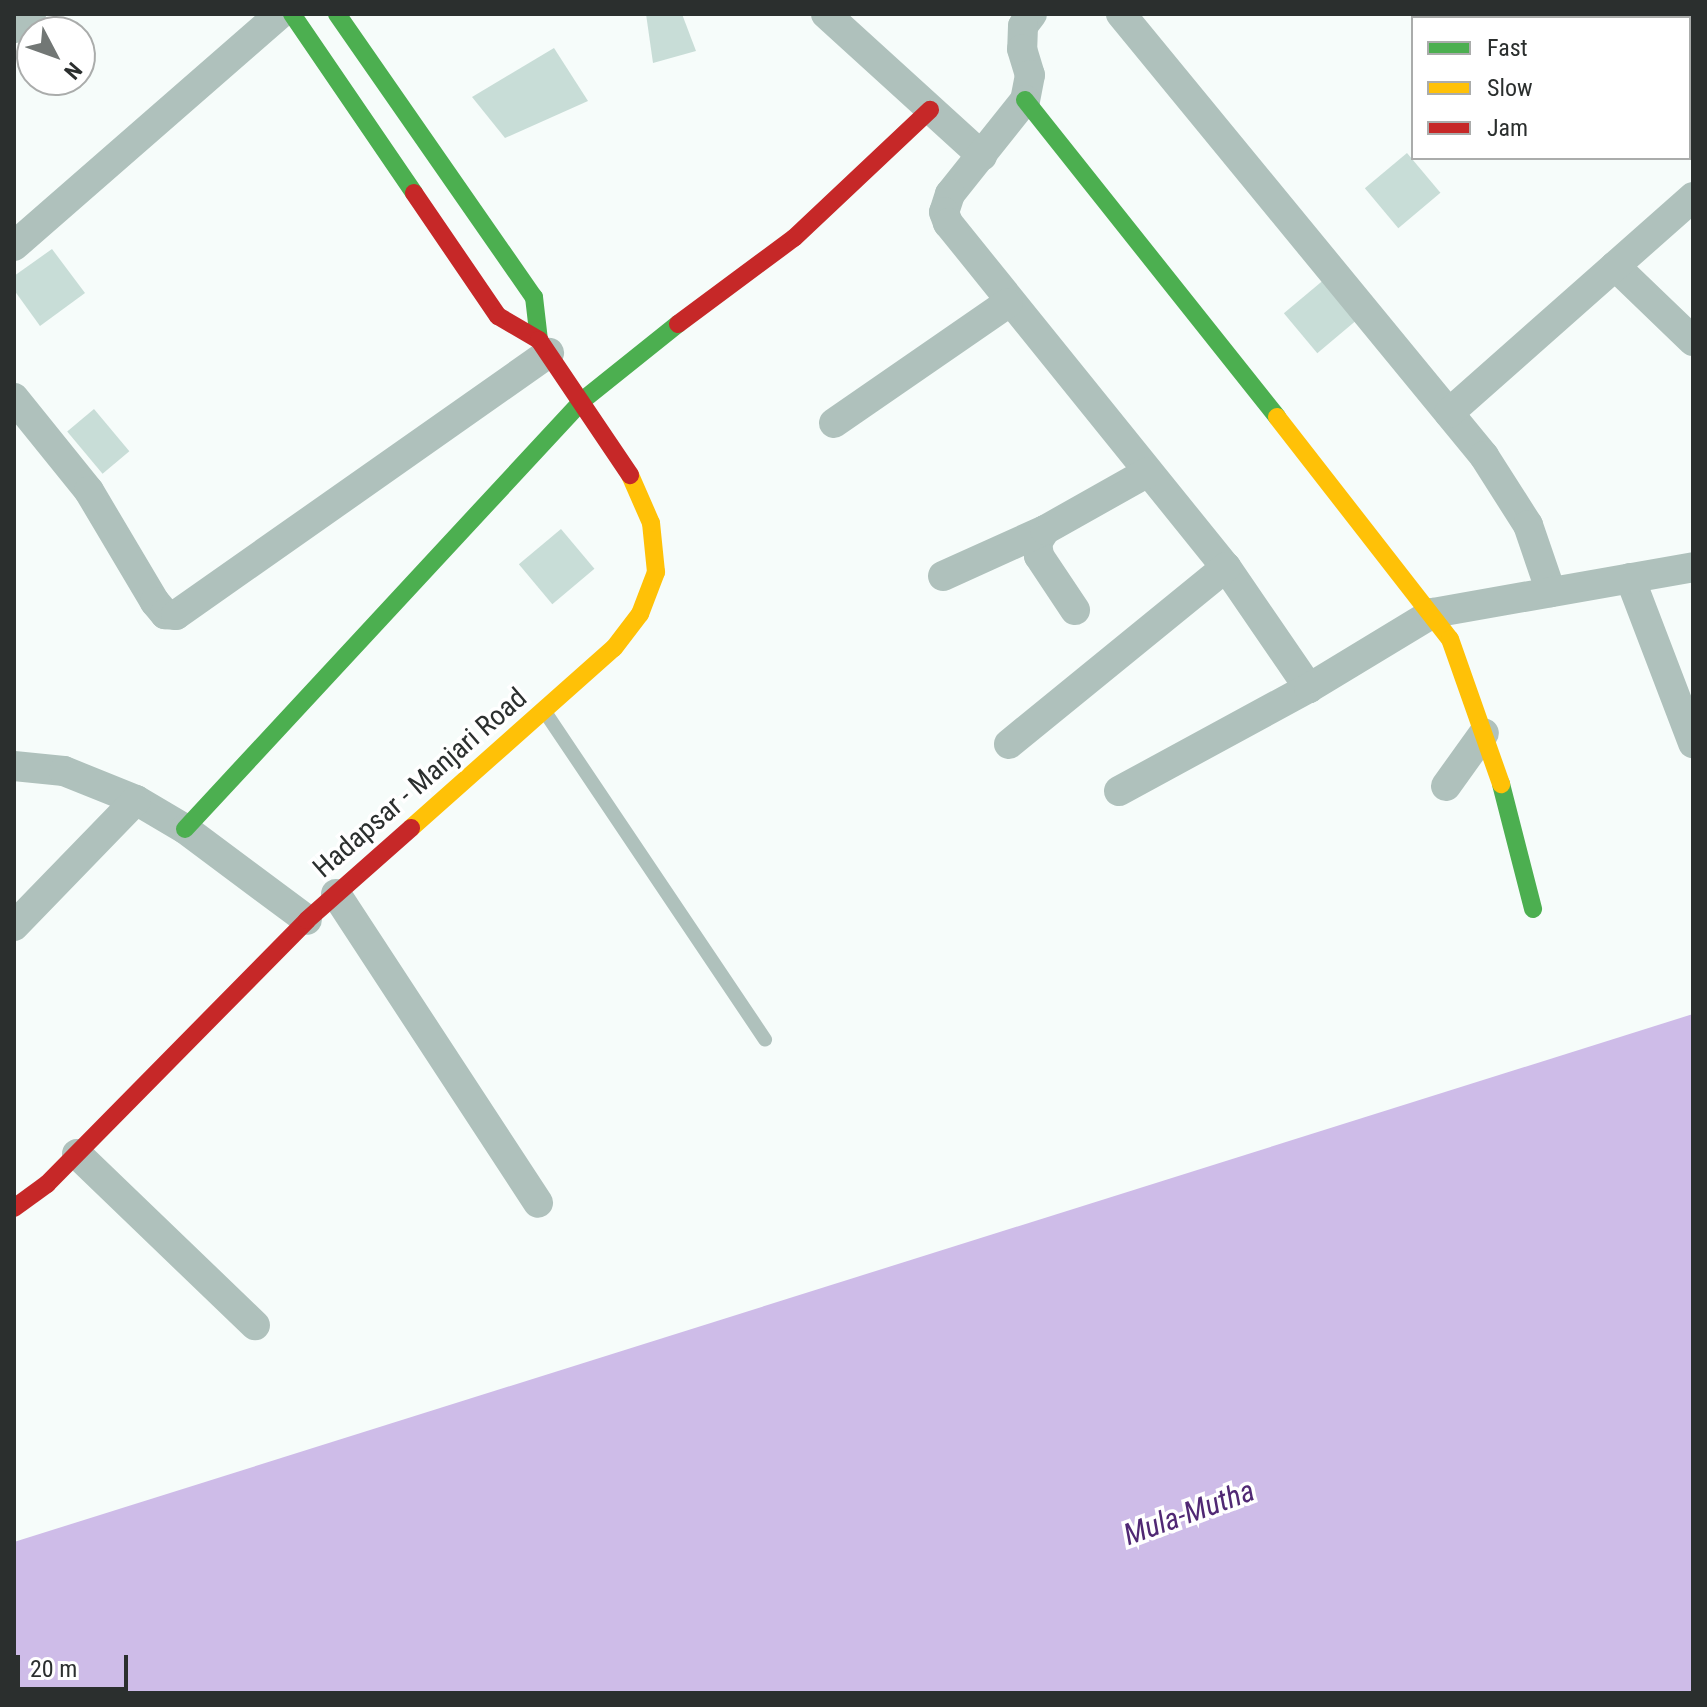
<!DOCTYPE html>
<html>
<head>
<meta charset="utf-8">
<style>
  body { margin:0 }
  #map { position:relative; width:1707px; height:1707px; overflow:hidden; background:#f6fcfa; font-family:"Roboto Condensed",sans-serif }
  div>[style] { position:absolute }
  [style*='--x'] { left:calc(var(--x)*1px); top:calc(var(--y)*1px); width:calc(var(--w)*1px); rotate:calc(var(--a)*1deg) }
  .water>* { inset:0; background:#cebce8 }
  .building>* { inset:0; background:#c8ddd7; transform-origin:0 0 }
  .lane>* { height:14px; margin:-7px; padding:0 7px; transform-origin:7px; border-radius:7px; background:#afc1bc }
  .street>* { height:30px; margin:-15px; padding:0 15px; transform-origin:15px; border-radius:15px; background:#afc1bc }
  .fast>* { height:18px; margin:-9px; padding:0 9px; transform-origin:9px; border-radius:9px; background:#4caf50 }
  .slow>* { height:18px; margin:-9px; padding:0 9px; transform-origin:9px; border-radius:9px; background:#ffc107 }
  .jam>* { height:18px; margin:-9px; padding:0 9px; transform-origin:9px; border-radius:9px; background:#c62828 }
  span { translate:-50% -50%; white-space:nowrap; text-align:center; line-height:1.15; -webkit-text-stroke:7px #fff; paint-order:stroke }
  .street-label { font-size:28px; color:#2b2f2e }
  .water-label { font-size:30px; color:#502874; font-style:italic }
  .frame { position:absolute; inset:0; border:16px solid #2b2f2e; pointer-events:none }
  .legend { position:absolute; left:1411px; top:16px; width:280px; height:144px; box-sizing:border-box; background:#fff; border:2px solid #aaacab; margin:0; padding:10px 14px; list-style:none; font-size:24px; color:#2b2f2e }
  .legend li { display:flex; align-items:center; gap:16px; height:40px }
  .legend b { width:40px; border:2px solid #aaacab }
  .north { position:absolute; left:16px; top:16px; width:80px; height:80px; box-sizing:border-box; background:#fff; border:2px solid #aaacab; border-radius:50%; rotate:131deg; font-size:22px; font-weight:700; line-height:32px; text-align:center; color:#2b2f2e }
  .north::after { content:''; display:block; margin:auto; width:28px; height:36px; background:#727775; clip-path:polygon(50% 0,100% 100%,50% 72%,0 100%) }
  .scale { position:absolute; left:16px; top:1655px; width:112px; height:36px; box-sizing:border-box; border:4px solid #2b2f2e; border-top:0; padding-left:10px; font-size:24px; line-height:28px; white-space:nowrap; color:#2b2f2e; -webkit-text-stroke:6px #fff; paint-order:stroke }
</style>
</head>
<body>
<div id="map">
  <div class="water">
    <div style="clip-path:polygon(1693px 1014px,1693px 1693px,14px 1693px,14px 1542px)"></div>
  </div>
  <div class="building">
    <div style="clip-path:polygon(646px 14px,682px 14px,696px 51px,653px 63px)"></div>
    <div style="clip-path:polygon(554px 48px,588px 101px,505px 138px,472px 97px)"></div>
    <div style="left:1407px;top:153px;width:52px;height:55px;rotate:50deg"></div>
    <div style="clip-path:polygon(52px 249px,85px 293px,40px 326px,14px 290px,14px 276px)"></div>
    <div style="left:1326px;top:278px;width:52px;height:55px;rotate:50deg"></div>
    <div style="left:94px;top:409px;width:55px;height:35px;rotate:50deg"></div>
    <div style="left:561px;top:529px;width:52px;height:55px;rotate:50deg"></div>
  </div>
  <div class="lane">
    <div style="--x:547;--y:715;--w:391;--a:56.1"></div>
  </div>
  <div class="street">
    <div style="--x:826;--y:14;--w:211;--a:42.3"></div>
    <div style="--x:1032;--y:14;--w:15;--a:127"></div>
    <div style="--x:1023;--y:26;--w:23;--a:92"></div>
    <div style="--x:1022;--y:49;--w:27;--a:73"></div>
    <div style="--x:1030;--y:75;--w:25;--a:101"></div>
    <div style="--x:1025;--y:100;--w:120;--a:128.6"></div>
    <div style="--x:950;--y:194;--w:19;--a:108"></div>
    <div style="--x:944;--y:212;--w:12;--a:70"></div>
    <div style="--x:948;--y:223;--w:442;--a:51.1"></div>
    <div style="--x:1226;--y:567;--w:147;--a:55.6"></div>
    <div style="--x:1121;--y:14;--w:572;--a:50.6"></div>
    <div style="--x:1484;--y:456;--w:82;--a:57.5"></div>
    <div style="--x:1528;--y:525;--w:71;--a:71.1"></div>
    <div style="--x:1428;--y:14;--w:6;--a:45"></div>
    <div style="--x:1652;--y:14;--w:6;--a:45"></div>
    <div style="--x:14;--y:28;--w:22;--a:-39"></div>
    <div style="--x:1689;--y:49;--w:6;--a:45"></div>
    <div style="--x:14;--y:246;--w:353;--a:-41.1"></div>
    <div style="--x:1615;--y:266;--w:108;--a:43.9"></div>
    <div style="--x:14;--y:398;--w:119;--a:51.1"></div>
    <div style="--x:89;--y:491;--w:129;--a:59.3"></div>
    <div style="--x:155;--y:602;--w:16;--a:50"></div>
    <div style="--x:165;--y:614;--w:11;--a:5"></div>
    <div style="--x:176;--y:615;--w:456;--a:-35.1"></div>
    <div style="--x:1449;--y:413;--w:326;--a:-41.5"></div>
    <div style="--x:834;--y:423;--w:211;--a:-34.6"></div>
    <div style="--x:1045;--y:530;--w:15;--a:122"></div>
    <div style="--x:1037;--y:543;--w:13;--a:81"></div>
    <div style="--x:1039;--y:556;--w:65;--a:56.3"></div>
    <div style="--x:943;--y:576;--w:112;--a:-24.3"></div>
    <div style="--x:1045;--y:530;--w:118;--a:-29.4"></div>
    <div style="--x:1630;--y:578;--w:177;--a:69.1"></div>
    <div style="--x:1009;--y:744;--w:280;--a:-39.2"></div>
    <div style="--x:14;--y:766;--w:50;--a:5.7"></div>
    <div style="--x:64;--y:771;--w:78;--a:21.9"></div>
    <div style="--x:136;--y:800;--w:57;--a:30.6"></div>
    <div style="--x:185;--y:829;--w:152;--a:36.7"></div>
    <div style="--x:1446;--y:786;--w:65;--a:-54.4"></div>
    <div style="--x:1119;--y:791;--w:216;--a:-28.5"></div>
    <div style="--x:1309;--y:688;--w:145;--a:-31.2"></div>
    <div style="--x:1433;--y:613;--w:264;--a:-10"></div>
    <div style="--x:336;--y:894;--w:369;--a:56.8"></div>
    <div style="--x:14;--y:926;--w:175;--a:-45.9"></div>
    <div style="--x:77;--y:1154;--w:247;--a:43.9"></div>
  </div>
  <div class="fast">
    <div style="--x:292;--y:14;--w:217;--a:55.7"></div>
    <div style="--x:337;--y:14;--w:345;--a:55.2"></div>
    <div style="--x:534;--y:297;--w:43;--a:83.4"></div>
    <div style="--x:1025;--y:100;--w:405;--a:51.5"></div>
    <div style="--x:1501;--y:784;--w:129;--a:75.6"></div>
    <div style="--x:185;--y:829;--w:585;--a:-47.15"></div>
    <div style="--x:583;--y:400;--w:122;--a:-38.7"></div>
  </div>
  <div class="slow">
    <div style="--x:1277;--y:417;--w:281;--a:52.1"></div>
    <div style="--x:1450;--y:639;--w:154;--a:70.6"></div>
    <div style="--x:411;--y:828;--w:271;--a:-41.6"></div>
    <div style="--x:614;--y:648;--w:43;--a:-52.6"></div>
    <div style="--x:640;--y:614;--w:45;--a:-69.1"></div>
    <div style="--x:656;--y:572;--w:49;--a:-95.8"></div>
    <div style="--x:651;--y:523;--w:52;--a:-113.6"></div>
  </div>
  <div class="jam">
    <div style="--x:414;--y:193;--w:149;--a:55.7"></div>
    <div style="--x:498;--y:316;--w:48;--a:30.3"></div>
    <div style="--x:539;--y:340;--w:163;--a:56"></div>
    <div style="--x:678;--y:324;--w:144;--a:-36.6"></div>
    <div style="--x:794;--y:238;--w:187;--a:-43.3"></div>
    <div style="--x:14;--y:1208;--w:41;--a:-36"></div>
    <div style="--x:47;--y:1184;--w:371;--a:-45.4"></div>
    <div style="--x:307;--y:920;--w:139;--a:-41.5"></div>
  </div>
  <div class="street-label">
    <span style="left:420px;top:783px;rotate:-41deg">Hadapsar - Manjari Road</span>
  </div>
  <div class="water-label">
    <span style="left:1189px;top:1513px;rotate:-20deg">Mula-Mutha</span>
  </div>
  <div class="frame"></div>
  <ul class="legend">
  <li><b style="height:10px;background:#4caf50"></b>Fast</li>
  <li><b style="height:10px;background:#ffc107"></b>Slow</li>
  <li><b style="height:10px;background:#c62828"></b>Jam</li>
  </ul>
  <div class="north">N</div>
  <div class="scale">20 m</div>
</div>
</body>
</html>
